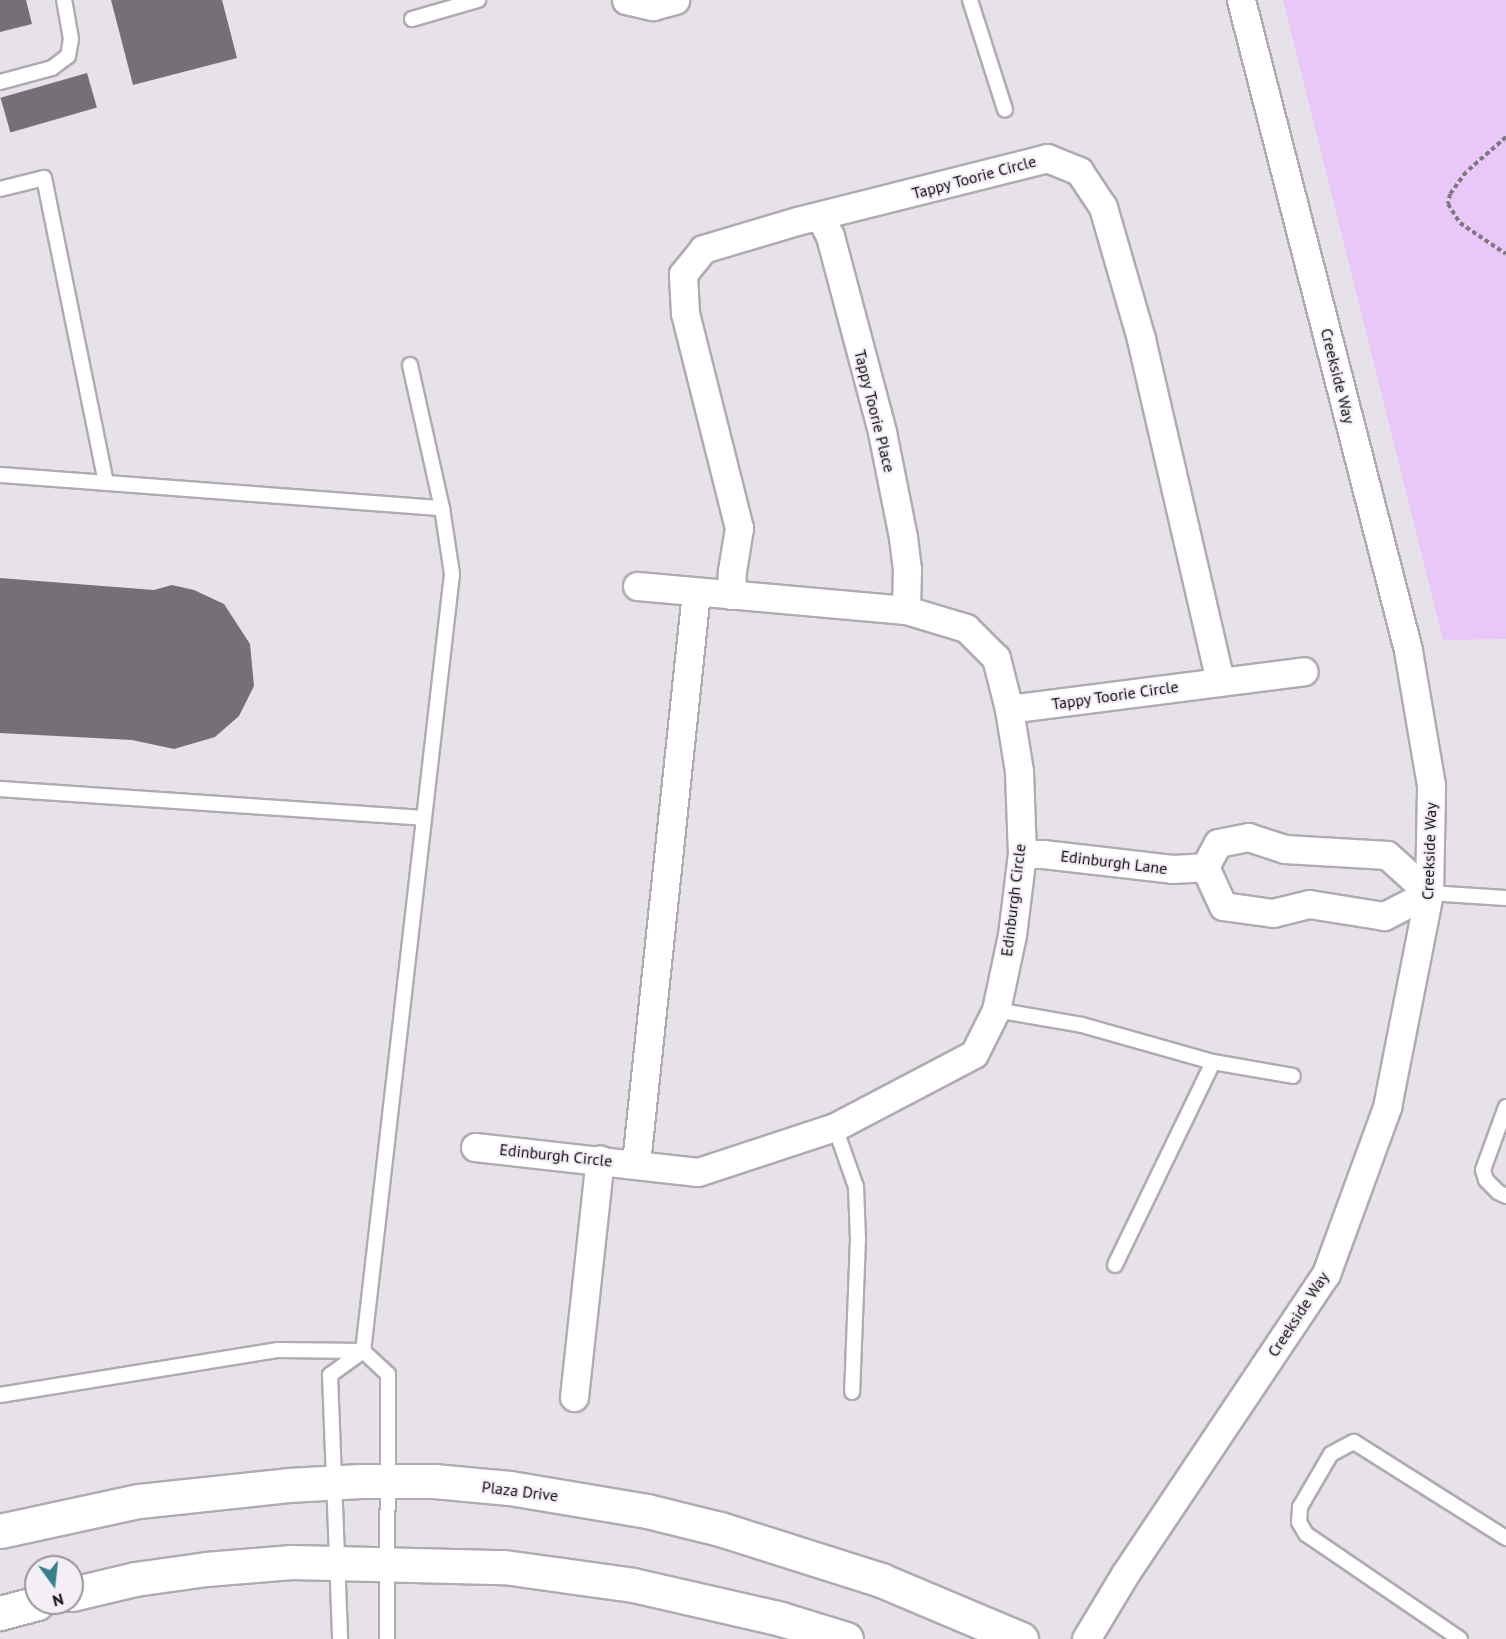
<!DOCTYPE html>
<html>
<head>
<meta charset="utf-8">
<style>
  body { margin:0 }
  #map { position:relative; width:1506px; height:1639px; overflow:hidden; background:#e7e2e9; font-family:"PT Sans",sans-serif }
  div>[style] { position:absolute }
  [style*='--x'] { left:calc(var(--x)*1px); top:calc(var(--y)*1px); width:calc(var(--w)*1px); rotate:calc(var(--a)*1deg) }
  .green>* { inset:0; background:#e9c7f9 }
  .building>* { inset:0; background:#747076; transform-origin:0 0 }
  .path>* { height:4px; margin-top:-2px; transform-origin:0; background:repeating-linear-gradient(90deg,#7d797e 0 4.5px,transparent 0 7.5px) }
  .roads { filter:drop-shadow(2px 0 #b0abb2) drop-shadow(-2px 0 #b0abb2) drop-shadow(0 2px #b0abb2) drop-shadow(0 -2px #b0abb2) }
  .service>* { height:14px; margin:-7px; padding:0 7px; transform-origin:7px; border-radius:7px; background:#fff }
  .minor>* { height:27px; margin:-13.5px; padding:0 13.5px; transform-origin:13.5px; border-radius:13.5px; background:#fff }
  .tertiary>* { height:33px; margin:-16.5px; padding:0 16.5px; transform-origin:16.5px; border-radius:16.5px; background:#fff }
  span { translate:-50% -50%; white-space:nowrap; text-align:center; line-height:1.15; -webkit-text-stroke:4.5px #f4eff6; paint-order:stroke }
  .street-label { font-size:16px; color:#0d0b0e }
  .north { position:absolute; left:24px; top:1555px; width:60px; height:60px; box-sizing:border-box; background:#f4eff6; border:2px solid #989499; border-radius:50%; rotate:165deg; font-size:16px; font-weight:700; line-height:24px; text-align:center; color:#0d0b0e }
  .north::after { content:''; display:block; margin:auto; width:21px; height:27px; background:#397e8c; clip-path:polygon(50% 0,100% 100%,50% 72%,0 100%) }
</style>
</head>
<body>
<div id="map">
  <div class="green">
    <div style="clip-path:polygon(1283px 0,1506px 0,1506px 639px,1443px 640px)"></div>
  </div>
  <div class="building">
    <div style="clip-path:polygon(0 0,26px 0,32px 24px,0 32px)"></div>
    <div style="clip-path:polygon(111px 0,222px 0,237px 58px,133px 85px)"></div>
    <div style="left:87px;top:73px;width:36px;height:90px;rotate:74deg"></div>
    <div style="clip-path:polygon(0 578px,154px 590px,172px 585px,194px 590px,224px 604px,250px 644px,254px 686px,239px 716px,215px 737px,174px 749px,132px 740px,0 733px)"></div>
  </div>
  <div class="path">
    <div style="--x:1506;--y:137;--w:53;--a:138.8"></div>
    <div style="--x:1466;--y:172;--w:27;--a:126"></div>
    <div style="--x:1450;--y:194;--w:10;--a:101"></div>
    <div style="--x:1448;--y:204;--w:22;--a:58"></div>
    <div style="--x:1460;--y:223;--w:55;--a:34"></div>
  </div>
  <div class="roads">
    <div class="service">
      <div style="--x:970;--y:0;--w:115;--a:72.3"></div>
      <div style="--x:412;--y:19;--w:69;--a:-16.1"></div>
      <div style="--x:0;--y:82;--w:54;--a:-15.1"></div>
      <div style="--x:52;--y:68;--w:20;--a:-37"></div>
      <div style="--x:68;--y:56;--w:17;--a:-80"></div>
      <div style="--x:71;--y:39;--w:40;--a:-100"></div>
      <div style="--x:0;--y:189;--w:45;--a:-14"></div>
      <div style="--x:44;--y:178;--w:311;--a:78.5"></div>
      <div style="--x:410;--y:365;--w:147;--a:77.4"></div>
      <div style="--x:0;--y:475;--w:443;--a:4.3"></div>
      <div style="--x:442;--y:508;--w:67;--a:81.4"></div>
      <div style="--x:452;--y:574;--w:782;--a:96.53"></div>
      <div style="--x:363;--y:1351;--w:41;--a:144"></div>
      <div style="--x:330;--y:1375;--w:264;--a:87.8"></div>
      <div style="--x:0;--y:789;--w:425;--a:3.9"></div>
      <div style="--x:1429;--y:893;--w:77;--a:3.7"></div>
      <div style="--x:996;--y:1010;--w:87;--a:9.9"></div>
      <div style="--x:1082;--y:1025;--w:136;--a:15.8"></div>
      <div style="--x:1213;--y:1062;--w:81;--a:9.9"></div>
      <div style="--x:1506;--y:1107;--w:67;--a:110.1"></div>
      <div style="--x:1483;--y:1170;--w:10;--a:73"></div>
      <div style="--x:1486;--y:1180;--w:17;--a:45"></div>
      <div style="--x:1498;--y:1192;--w:9;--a:27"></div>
      <div style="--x:835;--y:1127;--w:64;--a:70.7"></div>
      <div style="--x:856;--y:1187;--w:52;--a:87.8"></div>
      <div style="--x:858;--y:1239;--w:153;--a:92.2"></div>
      <div style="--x:1115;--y:1265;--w:225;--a:-64.2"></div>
      <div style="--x:0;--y:1395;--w:282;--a:-9.2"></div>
      <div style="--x:278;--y:1350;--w:85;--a:0.7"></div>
      <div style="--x:363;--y:1351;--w:34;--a:43"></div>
      <div style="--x:388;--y:1374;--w:265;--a:90.2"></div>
      <div style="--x:1460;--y:1639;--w:186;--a:-145.7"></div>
      <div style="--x:1306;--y:1534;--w:14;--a:-120"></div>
      <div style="--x:1299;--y:1522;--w:15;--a:-86"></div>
      <div style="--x:1300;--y:1507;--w:61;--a:-59.7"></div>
      <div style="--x:1331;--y:1454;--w:26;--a:-28"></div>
      <div style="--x:1354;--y:1442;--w:180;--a:32.3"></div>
    </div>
    <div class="minor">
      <div style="--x:626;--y:0;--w:28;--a:13"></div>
      <div style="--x:653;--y:6;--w:23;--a:-15"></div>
      <div style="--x:820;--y:217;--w:21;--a:62"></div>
      <div style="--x:830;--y:236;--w:203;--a:75.1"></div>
      <div style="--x:882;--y:432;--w:107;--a:78.7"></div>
      <div style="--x:903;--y:537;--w:32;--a:83"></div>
      <div style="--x:907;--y:569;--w:41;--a:91.4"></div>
      <div style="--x:731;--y:595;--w:24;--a:-88"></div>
      <div style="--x:732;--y:571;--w:44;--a:-80.8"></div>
      <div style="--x:739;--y:528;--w:222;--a:-104.1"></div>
      <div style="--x:685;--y:313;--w:39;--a:-93"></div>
      <div style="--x:683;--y:274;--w:32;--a:-51"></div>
      <div style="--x:703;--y:249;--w:98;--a:-16.6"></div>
      <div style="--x:797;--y:221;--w:258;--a:-14.1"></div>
      <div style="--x:1047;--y:158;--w:35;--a:22"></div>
      <div style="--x:1079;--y:171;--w:43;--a:56.3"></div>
      <div style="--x:1103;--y:207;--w:137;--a:73.9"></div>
      <div style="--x:1141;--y:339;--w:351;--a:77"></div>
      <div style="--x:1009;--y:709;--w:297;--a:-7.3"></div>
      <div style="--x:1248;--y:837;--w:39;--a:18"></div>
      <div style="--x:1285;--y:849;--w:102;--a:3.4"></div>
      <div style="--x:1387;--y:855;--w:57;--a:42.1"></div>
      <div style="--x:1429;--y:893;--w:51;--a:152.9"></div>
      <div style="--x:1384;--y:916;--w:76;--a:-170.9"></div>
      <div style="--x:1309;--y:904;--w:37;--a:166"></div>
      <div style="--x:1273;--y:913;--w:50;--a:-172"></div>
      <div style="--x:1223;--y:906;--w:43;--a:-114.8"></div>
      <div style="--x:1205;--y:867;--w:27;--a:-62"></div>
      <div style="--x:1218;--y:843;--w:31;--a:-11"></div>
      <div style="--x:1022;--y:854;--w:21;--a:0"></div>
      <div style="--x:1043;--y:854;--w:130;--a:6.6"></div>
      <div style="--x:1172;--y:869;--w:33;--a:-3"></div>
      <div style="--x:475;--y:1147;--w:224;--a:6.4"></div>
      <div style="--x:698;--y:1172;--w:144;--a:-18.2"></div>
      <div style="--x:835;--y:1127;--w:157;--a:-27.7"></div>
      <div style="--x:974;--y:1054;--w:49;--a:-63.4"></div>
      <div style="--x:996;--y:1010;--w:77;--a:-78"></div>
      <div style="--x:1012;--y:935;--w:82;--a:-83"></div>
      <div style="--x:1022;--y:854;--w:83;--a:-92.1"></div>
      <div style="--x:1019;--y:771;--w:63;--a:-99.2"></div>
      <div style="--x:1009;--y:709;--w:53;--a:-104.3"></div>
      <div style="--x:996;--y:658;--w:42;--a:-135"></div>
      <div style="--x:966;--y:628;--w:63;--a:-163.3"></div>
      <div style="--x:906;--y:610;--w:270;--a:-174.9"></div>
      <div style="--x:636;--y:1163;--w:574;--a:-84"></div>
      <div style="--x:574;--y:1397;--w:239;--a:-83.8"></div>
      <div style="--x:1086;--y:1639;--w:76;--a:-59"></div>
      <div style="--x:1125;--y:1574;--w:361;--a:-56.2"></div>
      <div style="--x:1326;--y:1274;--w:178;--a:-69.9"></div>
      <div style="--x:1387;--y:1107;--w:218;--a:-78.9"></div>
      <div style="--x:1429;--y:893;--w:108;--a:-88.9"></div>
      <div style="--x:1431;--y:785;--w:137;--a:-99.7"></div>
      <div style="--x:1408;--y:650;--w:671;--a:-104.41"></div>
    </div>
    <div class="tertiary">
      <div style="--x:0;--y:1531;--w:142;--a:-12.2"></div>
      <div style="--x:139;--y:1501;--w:150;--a:-6.1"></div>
      <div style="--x:288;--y:1485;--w:73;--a:-3.1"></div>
      <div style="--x:361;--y:1481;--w:73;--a:0"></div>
      <div style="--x:434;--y:1481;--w:76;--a:5.3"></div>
      <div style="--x:510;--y:1488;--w:139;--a:9.5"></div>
      <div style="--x:647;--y:1511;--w:75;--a:13.9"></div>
      <div style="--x:720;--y:1529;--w:169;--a:17.6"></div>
      <div style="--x:881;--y:1580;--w:152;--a:22.9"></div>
      <div style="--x:72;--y:1594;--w:65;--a:-13.4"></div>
      <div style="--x:135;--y:1579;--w:72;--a:-8"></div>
      <div style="--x:206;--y:1569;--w:86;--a:-4.7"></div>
      <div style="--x:292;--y:1562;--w:212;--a:1.4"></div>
      <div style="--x:504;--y:1567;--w:130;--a:7.9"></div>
      <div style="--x:633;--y:1585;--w:152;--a:12.9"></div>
      <div style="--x:781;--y:1619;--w:68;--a:17.1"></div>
      <div style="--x:0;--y:1613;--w:38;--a:-15"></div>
    </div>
  </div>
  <div class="street-label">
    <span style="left:974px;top:177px;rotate:-15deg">Tappy Toorie Circle</span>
    <span style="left:1338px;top:376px;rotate:76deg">Creekside Way</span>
    <span style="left:875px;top:411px;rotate:76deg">Tappy Toorie Place</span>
    <span style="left:1115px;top:695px;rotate:-8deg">Tappy Toorie Circle</span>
    <span style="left:1429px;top:851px;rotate:-88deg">Creekside Way</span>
    <span style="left:1114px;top:862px;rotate:7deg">Edinburgh Lane</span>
    <span style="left:1013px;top:900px;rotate:-83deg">Edinburgh Circle</span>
    <span style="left:556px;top:1155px;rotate:6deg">Edinburgh Circle</span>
    <span style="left:1298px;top:1314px;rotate:-57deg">Creekside Way</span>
    <span style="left:520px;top:1491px;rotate:7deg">Plaza Drive</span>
  </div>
  <div class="north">N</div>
</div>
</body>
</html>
